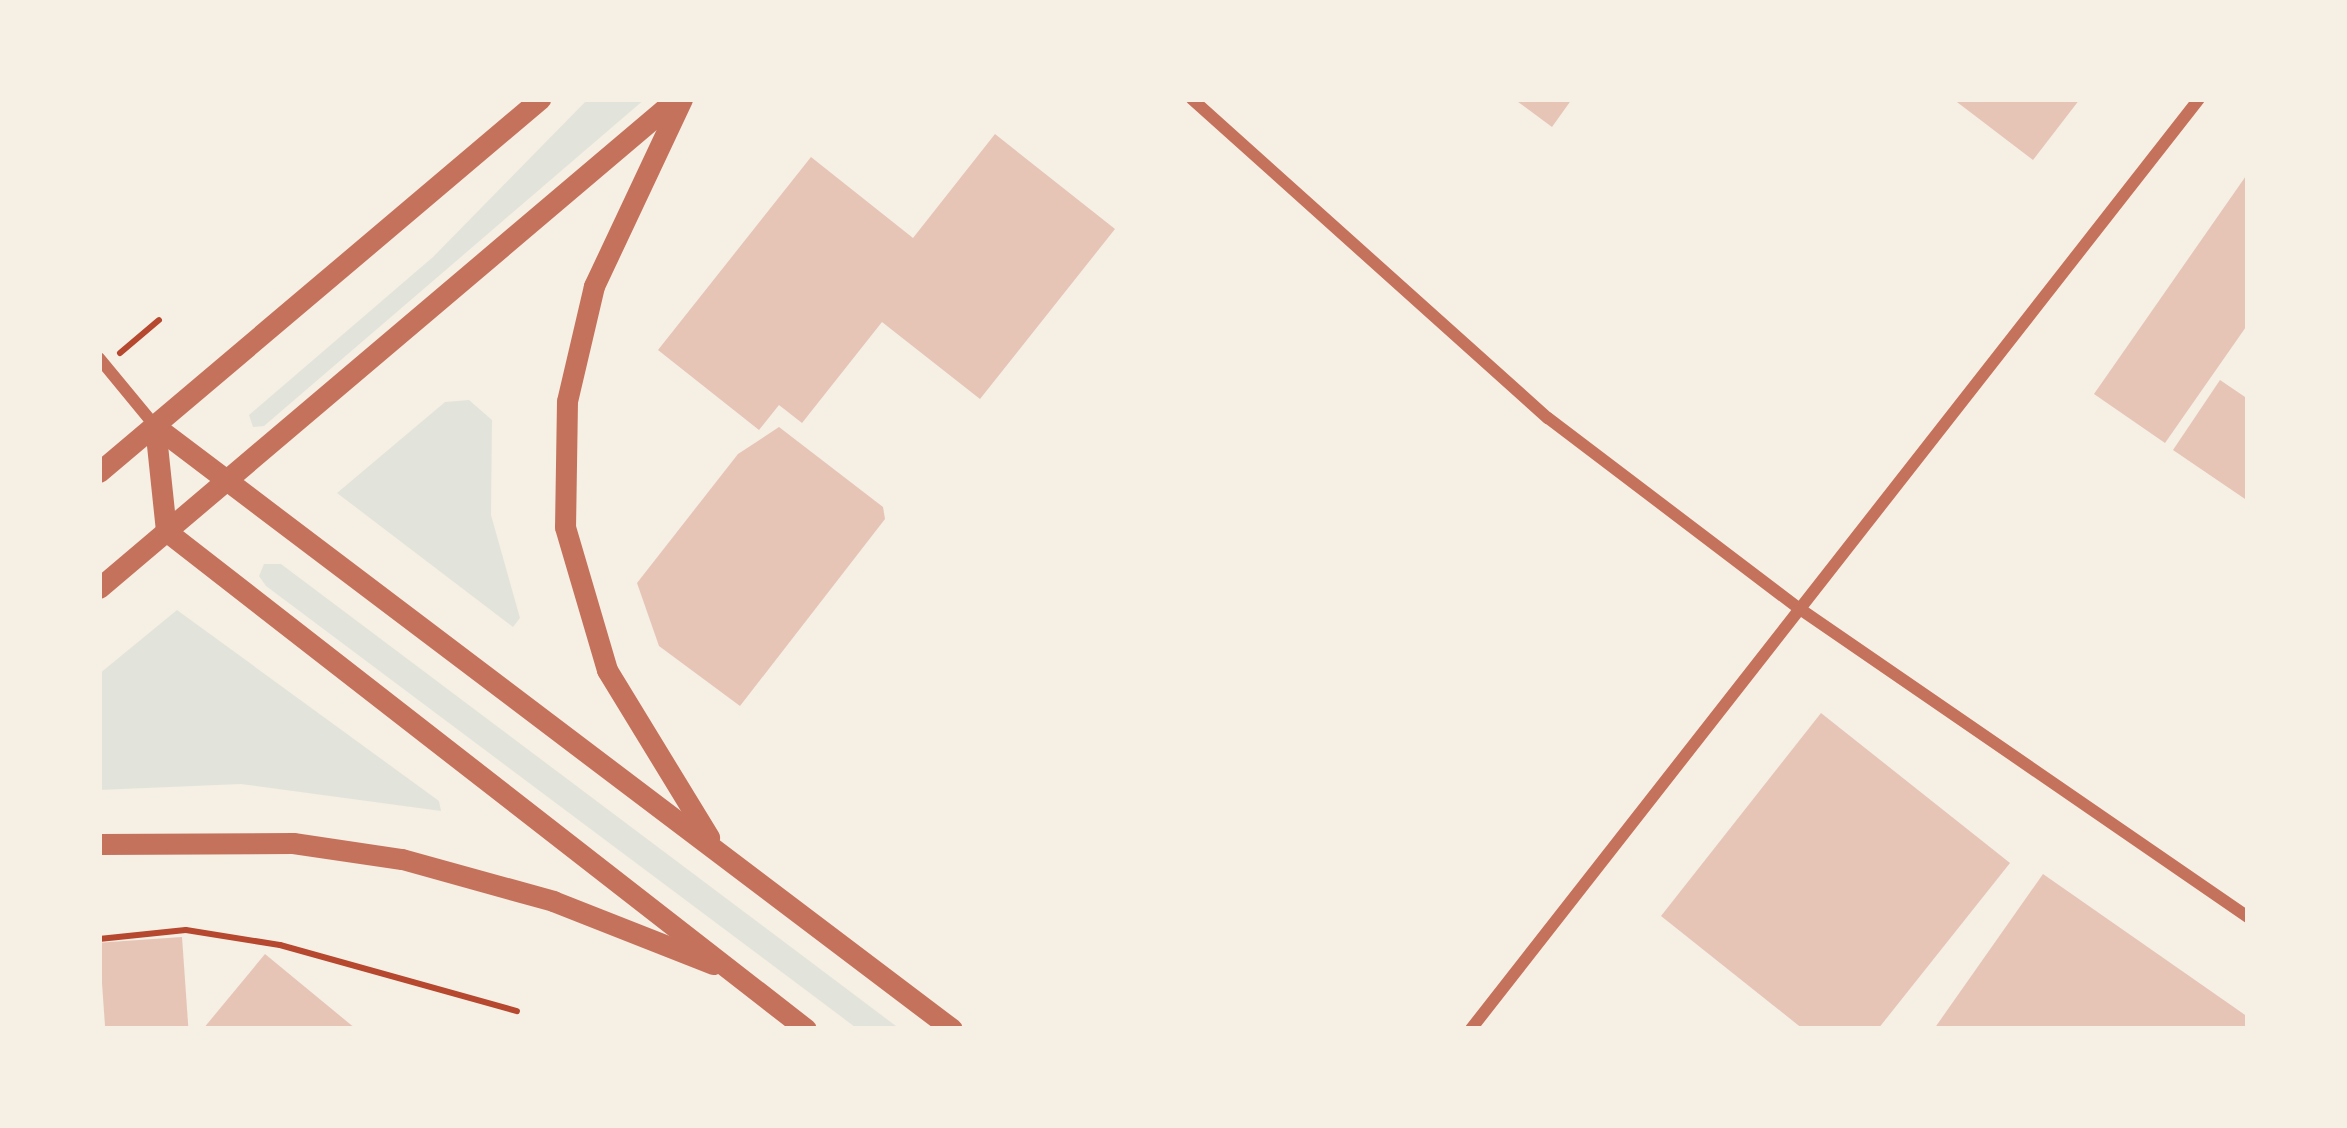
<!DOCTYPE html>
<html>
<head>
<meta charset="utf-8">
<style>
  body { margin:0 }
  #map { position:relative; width:2347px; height:1128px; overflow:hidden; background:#f6efe4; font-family:Cabin,sans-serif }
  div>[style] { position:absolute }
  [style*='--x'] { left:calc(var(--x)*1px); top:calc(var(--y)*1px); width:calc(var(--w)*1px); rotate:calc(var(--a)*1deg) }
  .green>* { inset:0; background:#e2e4dc }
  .building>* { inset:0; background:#e6c5b7; transform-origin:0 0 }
  .path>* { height:6px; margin:-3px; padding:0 3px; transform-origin:3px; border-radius:3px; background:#b5482f }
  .minor>* { height:12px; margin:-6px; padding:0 6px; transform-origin:6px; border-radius:6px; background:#c5725c }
  .tertiary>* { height:21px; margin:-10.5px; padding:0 10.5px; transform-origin:10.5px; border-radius:10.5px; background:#c5725c }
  span { translate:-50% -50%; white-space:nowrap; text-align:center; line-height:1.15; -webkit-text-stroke:12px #f6efe4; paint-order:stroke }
  .frame { position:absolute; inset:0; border:102px solid #f6efe4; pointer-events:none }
</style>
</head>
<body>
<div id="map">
  <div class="green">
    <div style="clip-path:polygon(588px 99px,645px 99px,264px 426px,253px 427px,249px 415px,433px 257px)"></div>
    <div style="clip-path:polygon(469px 400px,492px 420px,491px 515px,520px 618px,513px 627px,337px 493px,445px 402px)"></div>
    <div style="clip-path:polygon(264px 564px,281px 564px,900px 1029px,855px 1027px,266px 586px,259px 576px)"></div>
    <div style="clip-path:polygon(177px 610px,439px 801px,441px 811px,241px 784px,99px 790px,99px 674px)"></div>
  </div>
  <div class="building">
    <div style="clip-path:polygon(1514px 99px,1572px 99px,1552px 127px)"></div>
    <div style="clip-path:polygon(1953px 99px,2080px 99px,2033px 160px)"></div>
    <div style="clip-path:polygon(995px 134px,1115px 229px,980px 399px,882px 322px,802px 423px,779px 405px,759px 430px,658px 350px,811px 157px,913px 238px)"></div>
    <div style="clip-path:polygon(2248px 173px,2248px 324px,2165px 443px,2094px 394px)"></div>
    <div style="clip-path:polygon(2220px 380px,2248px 399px,2248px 501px,2173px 450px)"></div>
    <div style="clip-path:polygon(779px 427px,883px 507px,885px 519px,740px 706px,659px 646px,637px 583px,738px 454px)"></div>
    <div style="clip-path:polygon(1821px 713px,2010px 863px,1878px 1029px,1803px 1029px,1661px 916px)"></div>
    <div style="clip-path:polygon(2043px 874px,2248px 1017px,2248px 1029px,1934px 1029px)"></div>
    <div style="left:182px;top:937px;width:92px;height:83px;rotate:86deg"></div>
    <div style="clip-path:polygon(265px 954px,356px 1029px,203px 1029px)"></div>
  </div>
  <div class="path">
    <div style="--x:120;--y:353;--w:51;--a:-40.2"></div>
    <div style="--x:99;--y:939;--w:87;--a:-5.9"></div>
    <div style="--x:186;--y:930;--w:95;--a:9.1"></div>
    <div style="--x:280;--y:945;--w:246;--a:15.6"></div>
  </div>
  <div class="minor">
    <div style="--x:1192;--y:99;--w:478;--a:41.9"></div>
    <div style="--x:1548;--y:418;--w:316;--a:37.2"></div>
    <div style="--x:1800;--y:609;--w:544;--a:34.51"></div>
    <div style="--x:99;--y:358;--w:88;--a:50.5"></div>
    <div style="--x:1471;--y:1029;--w:1181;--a:-51.95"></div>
  </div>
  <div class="tertiary">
    <div style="--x:682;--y:99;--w:207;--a:115.2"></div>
    <div style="--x:594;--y:286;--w:118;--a:103.2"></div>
    <div style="--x:567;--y:401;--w:126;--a:90.9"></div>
    <div style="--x:565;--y:527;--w:149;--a:73.6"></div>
    <div style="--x:607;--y:670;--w:196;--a:58.6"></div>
    <div style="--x:155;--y:426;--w:999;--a:37.11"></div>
    <div style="--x:155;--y:426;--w:106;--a:84"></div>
    <div style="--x:166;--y:531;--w:811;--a:37.89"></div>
    <div style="--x:99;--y:472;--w:578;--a:-40.22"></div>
    <div style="--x:99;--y:588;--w:756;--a:-40.28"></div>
    <div style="--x:99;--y:844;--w:194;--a:-0.3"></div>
    <div style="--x:293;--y:843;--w:110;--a:8.4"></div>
    <div style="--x:402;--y:859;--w:157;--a:15.5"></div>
    <div style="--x:553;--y:901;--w:172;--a:21.5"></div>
  </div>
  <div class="frame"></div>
</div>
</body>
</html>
